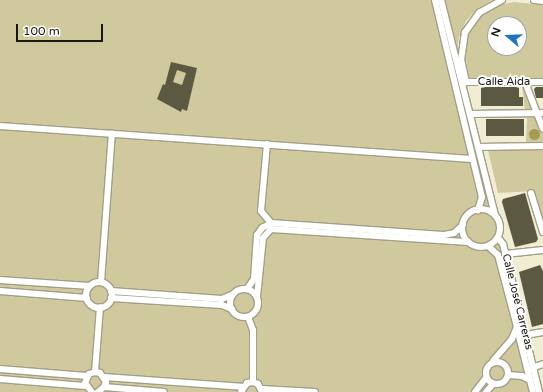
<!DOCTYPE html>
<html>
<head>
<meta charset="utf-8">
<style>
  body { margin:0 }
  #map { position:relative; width:543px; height:392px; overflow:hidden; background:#f0edd2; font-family:"Varela Round",sans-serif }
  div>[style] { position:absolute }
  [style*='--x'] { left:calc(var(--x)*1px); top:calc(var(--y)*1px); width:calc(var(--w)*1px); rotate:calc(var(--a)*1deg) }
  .green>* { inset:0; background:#cfc99d }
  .water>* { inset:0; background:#a59b52 }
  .round { border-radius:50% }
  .building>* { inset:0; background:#5c5943; transform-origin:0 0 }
  .roads { filter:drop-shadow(1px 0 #a29f87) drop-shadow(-1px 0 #a29f87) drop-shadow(0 1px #a29f87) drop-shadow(0 -1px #a29f87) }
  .minor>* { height:6px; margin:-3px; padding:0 3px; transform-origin:3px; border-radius:3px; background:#fff }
  .minor>.ring { margin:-3px; padding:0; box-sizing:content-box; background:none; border:6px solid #fff; border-radius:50% }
  span { translate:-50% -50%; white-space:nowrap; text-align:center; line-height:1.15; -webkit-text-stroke:4px #fff; paint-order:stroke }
  .street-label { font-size:11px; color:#19180f }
  .north { position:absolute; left:487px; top:16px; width:40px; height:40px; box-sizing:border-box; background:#fff; border:1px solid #a3a39f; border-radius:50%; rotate:289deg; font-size:11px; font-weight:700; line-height:16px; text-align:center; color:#19180f }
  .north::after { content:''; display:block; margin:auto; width:14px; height:18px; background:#1f72c0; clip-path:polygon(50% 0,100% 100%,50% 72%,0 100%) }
  .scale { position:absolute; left:16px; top:24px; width:87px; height:18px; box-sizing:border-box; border:2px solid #19180f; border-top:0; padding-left:5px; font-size:12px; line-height:14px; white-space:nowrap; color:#19180f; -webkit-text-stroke:3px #fff; paint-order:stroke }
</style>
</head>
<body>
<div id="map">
  <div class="green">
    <div style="clip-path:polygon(0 0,492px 0,477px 9px,466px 21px,459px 37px,457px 52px,528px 351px,535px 392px,0 392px)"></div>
    <div style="clip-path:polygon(evenodd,514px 2px,543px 5px,543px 80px,469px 79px,465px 52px,466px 39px,472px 26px,486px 12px,498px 5px,514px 2px,495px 24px,519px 24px,519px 48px,495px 48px,495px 24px)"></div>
    <div style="clip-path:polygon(522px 86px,524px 86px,534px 111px,525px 111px)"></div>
    <div style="clip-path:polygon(527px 116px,536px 116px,543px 133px,543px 142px,526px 142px)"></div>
    <div style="clip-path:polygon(488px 150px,543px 150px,543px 215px,541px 216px,533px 191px,498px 193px)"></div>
  </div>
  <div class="water">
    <div class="round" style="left:528.5px;top:128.5px;width:11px;height:11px"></div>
  </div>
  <div class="building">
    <div style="clip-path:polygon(evenodd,171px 62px,197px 68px,187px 111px,182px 109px,181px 112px,157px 99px,163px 84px,165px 85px,171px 62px,177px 70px,186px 73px,182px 85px,173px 82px,177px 70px)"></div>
    <div style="clip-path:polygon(486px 87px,516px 87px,519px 88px,519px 97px,523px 97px,523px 106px,481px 106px,481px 88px)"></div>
    <div style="clip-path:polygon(536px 87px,543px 87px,543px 98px,536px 98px,534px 89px)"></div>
    <div style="left:486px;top:119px;width:38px;height:17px"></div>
    <div style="clip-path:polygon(525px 193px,538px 239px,536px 242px,515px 247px,502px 202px,503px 199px)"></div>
    <div style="clip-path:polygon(540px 265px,543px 271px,543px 324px,532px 327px,519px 272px)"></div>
  </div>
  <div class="roads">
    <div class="minor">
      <div style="--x:435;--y:0;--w:203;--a:76.6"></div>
      <div style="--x:482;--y:197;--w:14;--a:107"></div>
      <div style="--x:441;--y:0;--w:222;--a:75.9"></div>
      <div style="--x:502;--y:0;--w:26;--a:151"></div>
      <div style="--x:479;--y:13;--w:24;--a:126"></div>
      <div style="--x:465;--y:32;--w:27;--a:98"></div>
      <div style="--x:461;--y:59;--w:24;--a:78"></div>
      <div style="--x:466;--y:82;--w:77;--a:0"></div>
      <div style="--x:534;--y:0;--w:9;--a:6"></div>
      <div style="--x:525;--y:82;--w:50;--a:69"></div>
      <div style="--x:470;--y:114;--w:73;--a:-0.8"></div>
      <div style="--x:0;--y:126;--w:473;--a:4"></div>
      <div style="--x:267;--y:144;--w:67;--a:95.1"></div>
      <div style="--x:261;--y:211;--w:16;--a:50"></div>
      <div style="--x:478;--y:147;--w:65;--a:-0.9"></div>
      <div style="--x:531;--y:193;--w:41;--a:72.9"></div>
      <div class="ring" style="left:462px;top:209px;width:32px;height:32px"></div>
      <div style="--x:498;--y:238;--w:8;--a:50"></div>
      <div style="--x:503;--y:244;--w:152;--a:76.3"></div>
      <div style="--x:488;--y:246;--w:13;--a:42"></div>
      <div style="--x:498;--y:255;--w:74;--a:75.2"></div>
      <div style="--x:517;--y:327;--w:13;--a:113"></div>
      <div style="--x:512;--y:339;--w:29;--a:131"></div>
      <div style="--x:505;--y:254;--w:38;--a:-6"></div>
      <div style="--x:0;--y:280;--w:90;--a:3.8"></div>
      <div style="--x:101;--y:282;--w:149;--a:-85.8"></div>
      <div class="ring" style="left:86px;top:282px;width:20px;height:20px"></div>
      <div style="--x:247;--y:289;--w:12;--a:-55"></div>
      <div style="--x:254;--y:279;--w:44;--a:-86.1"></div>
      <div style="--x:257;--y:235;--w:9;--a:-54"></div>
      <div style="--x:262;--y:228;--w:10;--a:-29"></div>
      <div style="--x:271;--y:223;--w:173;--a:4"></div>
      <div style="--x:444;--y:235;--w:10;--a:-11"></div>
      <div style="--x:454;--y:233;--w:12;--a:-42"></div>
      <div class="ring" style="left:230px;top:289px;width:22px;height:22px"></div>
      <div style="--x:0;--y:291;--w:87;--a:4.6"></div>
      <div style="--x:111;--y:291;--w:111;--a:4.1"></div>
      <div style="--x:222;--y:299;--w:12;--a:-24"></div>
      <div style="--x:257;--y:297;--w:59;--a:-84.2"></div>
      <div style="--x:263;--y:238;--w:12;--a:-48"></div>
      <div style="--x:271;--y:229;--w:198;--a:3.8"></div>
      <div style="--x:111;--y:298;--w:111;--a:3.6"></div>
      <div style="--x:222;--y:305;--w:11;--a:22"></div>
      <div style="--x:248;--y:317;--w:14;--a:69"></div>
      <div style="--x:253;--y:330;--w:52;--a:90"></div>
      <div style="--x:517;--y:328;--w:66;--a:76"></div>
      <div style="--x:526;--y:335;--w:17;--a:-10"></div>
      <div class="ring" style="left:486px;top:362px;width:16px;height:16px"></div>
      <div style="--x:531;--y:368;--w:13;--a:-18"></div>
      <div style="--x:0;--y:369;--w:87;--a:4.6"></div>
      <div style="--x:95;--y:372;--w:65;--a:-85.6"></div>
      <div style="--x:508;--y:375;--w:14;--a:4"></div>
      <div style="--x:522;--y:376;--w:9;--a:27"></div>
      <div style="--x:104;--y:377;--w:138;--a:4.1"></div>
      <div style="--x:0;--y:379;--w:85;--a:4.7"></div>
      <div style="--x:104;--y:387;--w:60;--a:4.8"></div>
      <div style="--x:262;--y:389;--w:53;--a:3.2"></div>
      <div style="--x:92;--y:392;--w:11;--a:-128"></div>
      <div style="--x:85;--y:383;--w:10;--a:-66"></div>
      <div style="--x:89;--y:374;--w:6;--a:-18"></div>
      <div style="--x:95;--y:372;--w:5;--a:11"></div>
      <div style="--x:100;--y:373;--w:11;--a:56"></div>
      <div style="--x:106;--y:382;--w:5;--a:112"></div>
      <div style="--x:104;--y:387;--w:8;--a:140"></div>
      <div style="--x:241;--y:392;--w:11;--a:-56"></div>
      <div style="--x:247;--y:383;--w:6;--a:-9"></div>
      <div style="--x:253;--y:382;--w:5;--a:22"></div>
      <div style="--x:258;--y:384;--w:9;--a:63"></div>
      <div style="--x:475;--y:392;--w:18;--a:-52"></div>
      <div style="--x:486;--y:392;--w:11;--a:-49"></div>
    </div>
  </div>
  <div class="street-label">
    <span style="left:504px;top:82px">Calle Aida</span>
    <span style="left:517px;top:302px;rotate:76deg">Calle José Carreras</span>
  </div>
  <div class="north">N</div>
  <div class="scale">100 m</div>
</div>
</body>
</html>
